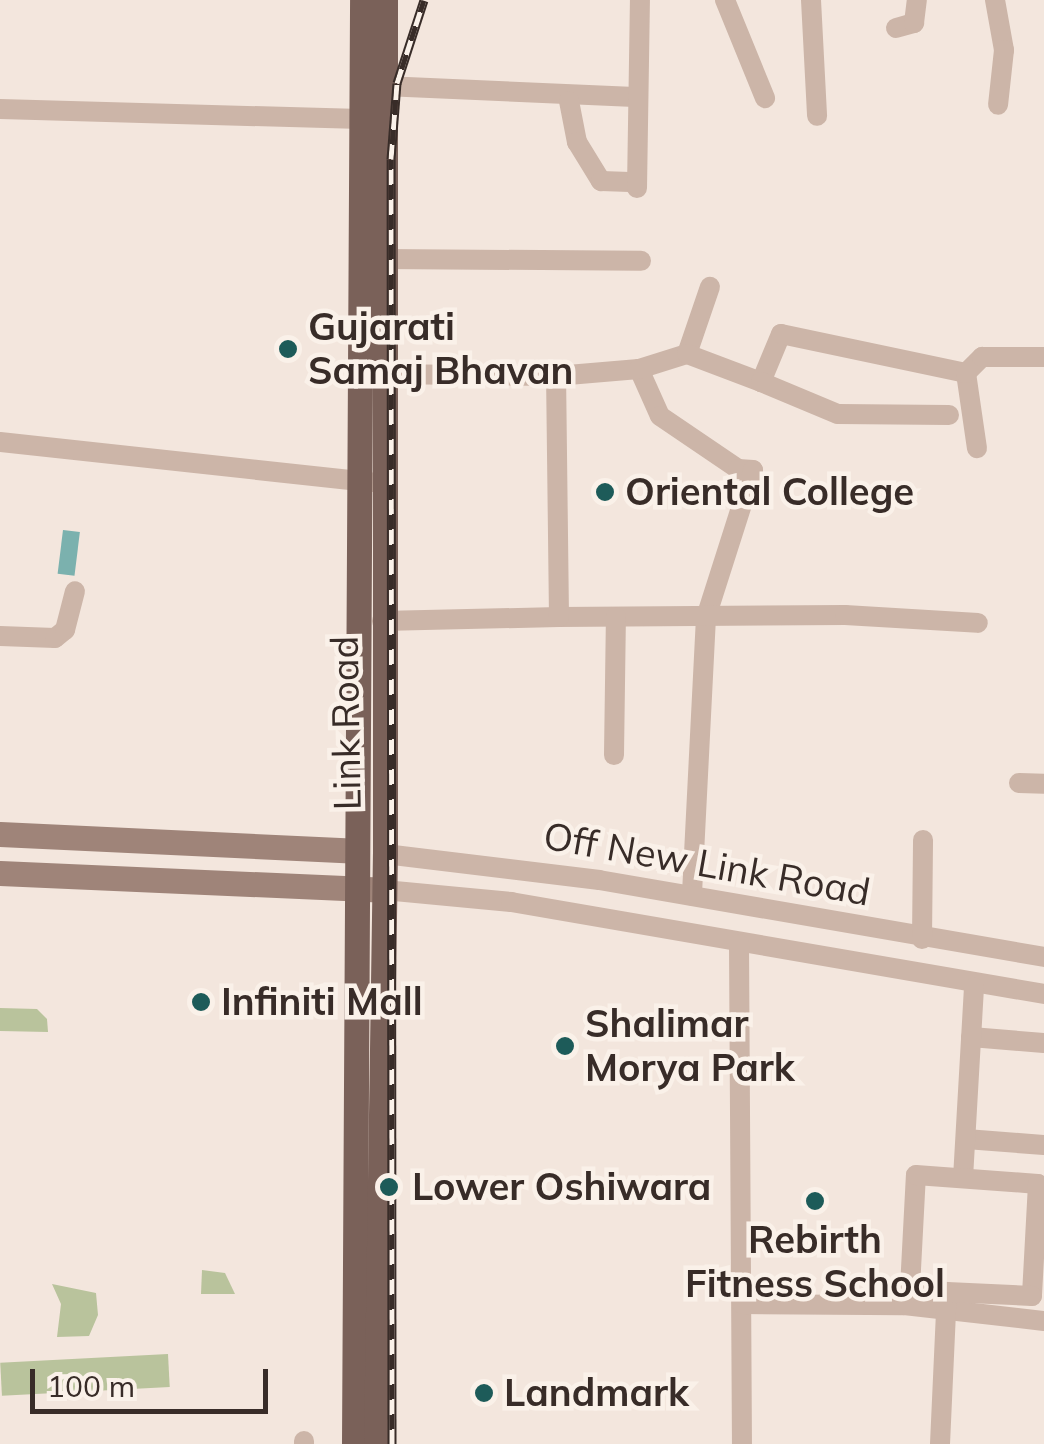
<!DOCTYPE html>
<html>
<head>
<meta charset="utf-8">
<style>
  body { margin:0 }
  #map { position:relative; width:1044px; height:1444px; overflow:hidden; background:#f3e6dd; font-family:Mulish,sans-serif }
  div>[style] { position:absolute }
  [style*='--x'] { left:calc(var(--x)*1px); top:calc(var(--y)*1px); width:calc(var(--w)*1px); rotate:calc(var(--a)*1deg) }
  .green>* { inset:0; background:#b9c39c; transform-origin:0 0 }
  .water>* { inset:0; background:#7bb1ae; transform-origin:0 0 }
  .minor>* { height:20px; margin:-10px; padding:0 10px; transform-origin:10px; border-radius:10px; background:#ccb5a8 }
  .secondary>* { height:25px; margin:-12.5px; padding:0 12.5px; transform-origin:12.5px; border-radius:12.5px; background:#9f8479 }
  .primary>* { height:25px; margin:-12.5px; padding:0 12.5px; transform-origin:12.5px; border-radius:12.5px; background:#7a6159 }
  .rail>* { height:9px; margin-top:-4.5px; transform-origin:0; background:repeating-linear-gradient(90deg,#faf1e9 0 15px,#382c28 0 30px); box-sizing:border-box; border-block:2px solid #382c28 }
  .dots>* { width:28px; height:28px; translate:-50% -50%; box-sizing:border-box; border:5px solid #faf1e9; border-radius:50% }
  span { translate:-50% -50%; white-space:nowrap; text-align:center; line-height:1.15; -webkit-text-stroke:9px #faf1e9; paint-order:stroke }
  .poi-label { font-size:38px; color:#382c28; font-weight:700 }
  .left { translate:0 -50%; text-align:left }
  .street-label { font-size:38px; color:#382c28 }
  .scale { position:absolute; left:30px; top:1369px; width:238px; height:45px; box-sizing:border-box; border:5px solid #382c28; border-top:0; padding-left:12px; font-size:30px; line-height:35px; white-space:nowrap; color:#382c28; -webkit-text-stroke:8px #faf1e9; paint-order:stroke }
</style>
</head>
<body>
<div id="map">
  <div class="green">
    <div style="clip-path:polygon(0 1008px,37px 1009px,47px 1019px,48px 1032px,0 1031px)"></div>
    <div style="clip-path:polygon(202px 1270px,225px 1273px,235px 1294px,201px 1294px)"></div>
    <div style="clip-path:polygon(52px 1284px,96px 1293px,98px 1315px,89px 1336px,57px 1337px,61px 1304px)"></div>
    <div style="left:168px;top:1354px;width:33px;height:168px;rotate:87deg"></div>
  </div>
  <div class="water">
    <div style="left:63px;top:530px;width:17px;height:44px;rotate:7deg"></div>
  </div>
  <div class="minor">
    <div style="--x:725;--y:0;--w:106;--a:67.8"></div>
    <div style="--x:811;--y:0;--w:116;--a:87"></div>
    <div style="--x:995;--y:0;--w:51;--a:79.8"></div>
    <div style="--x:1004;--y:50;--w:55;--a:96.2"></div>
    <div style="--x:896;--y:28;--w:19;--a:-16"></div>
    <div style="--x:914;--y:23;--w:23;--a:-83"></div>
    <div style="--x:384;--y:86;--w:251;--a:2.5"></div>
    <div style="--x:569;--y:101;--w:42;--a:79"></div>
    <div style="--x:577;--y:142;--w:46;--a:58.4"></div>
    <div style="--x:601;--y:181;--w:36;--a:2"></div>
    <div style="--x:0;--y:109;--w:361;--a:1.6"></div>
    <div style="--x:637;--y:188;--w:188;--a:-89.1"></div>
    <div style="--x:384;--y:259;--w:257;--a:0.4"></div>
    <div style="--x:687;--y:354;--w:71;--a:-71.1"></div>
    <div style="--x:639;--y:369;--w:51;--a:65.9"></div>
    <div style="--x:660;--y:416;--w:94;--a:34.2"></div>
    <div style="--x:738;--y:469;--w:15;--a:4"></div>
    <div style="--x:753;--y:470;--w:154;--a:107.7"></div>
    <div style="--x:706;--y:617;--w:279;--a:92.9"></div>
    <div style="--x:966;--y:373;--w:76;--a:81.7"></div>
    <div style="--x:556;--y:376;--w:83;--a:-4.8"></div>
    <div style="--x:639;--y:369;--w:50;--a:-17.4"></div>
    <div style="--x:687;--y:354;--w:79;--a:20.7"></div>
    <div style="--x:761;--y:382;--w:52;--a:-67.4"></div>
    <div style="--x:781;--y:334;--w:189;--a:11.9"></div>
    <div style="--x:966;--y:373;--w:23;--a:-45"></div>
    <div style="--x:982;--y:357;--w:62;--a:0"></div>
    <div style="--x:761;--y:382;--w:83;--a:22.6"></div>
    <div style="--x:838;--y:414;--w:111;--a:0.5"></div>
    <div style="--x:0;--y:442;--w:373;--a:6.2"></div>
    <div style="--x:559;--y:617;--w:286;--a:-0.4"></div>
    <div style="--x:845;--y:615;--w:133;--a:3.4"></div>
    <div style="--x:382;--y:621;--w:177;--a:-1.3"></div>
    <div style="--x:559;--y:617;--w:241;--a:-90.7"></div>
    <div style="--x:556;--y:376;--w:173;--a:-179.3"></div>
    <div style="--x:0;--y:636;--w:55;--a:2.1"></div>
    <div style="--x:55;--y:638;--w:13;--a:-39"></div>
    <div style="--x:65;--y:630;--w:40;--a:-75.6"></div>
    <div style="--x:614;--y:755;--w:138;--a:-89.2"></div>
    <div style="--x:1019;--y:783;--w:25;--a:2"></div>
    <div style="--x:385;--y:854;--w:216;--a:6.9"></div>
    <div style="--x:599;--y:880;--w:452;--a:9.8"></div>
    <div style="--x:384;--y:890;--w:128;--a:5.4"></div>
    <div style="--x:511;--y:902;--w:541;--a:9.79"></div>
    <div style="--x:922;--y:939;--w:99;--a:-89.4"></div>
    <div style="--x:739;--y:944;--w:500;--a:89.66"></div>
    <div style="--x:971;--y:1037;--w:73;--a:4.7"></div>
    <div style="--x:966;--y:1139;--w:78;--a:4.4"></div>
    <div style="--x:963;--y:1178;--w:191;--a:-86.7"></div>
    <div style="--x:742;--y:1304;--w:162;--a:0.4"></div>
    <div style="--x:904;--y:1305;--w:141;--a:6.5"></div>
    <div style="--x:304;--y:1441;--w:3;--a:90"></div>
    <div style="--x:940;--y:1444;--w:152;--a:-87.4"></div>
    <div style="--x:947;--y:1292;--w:37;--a:-174"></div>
    <div style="--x:910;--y:1288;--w:113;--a:-87"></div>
    <div style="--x:916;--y:1175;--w:122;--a:4.2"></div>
    <div style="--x:1038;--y:1184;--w:112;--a:93.1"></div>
    <div style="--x:1032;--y:1296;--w:85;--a:-177.3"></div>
  </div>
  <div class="secondary">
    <div style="--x:0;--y:834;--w:356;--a:2.7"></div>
    <div style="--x:0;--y:873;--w:384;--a:2.5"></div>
  </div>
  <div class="primary">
    <div style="--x:354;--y:1444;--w:1444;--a:-89.68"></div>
    <div style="--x:376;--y:1444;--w:590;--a:-89.13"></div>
    <div style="--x:385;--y:854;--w:854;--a:-90"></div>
  </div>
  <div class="rail">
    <div style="--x:392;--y:1444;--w:1285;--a:-90.04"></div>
    <div style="--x:391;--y:159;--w:76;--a:-85.5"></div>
    <div style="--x:397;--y:83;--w:87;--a:-72"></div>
  </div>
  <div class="dots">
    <div style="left:288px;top:349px;background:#1d5b59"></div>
    <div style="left:605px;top:492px;background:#1d5b59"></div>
    <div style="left:201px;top:1002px;background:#1d5b59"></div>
    <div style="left:565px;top:1046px;background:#1d5b59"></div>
    <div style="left:389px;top:1187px;background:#1d5b59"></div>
    <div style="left:815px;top:1201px;background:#1d5b59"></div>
    <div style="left:484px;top:1393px;background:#1d5b59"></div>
  </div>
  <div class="poi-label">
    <span class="left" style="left:308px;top:349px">Gujarati<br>Samaj Bhavan</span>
    <span class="left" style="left:625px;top:492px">Oriental College</span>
    <span class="left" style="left:221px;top:1002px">Infiniti Mall</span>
    <span class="left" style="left:585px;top:1046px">Shalimar<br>Morya Park</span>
    <span class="left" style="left:412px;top:1187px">Lower Oshiwara</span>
    <span style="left:815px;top:1262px">Rebirth<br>Fitness School</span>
    <span class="left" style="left:504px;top:1393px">Landmark</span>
  </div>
  <div class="street-label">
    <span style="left:346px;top:723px;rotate:-91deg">Link Road</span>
    <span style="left:707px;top:864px;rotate:10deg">Off New Link Road</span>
  </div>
  <div class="scale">100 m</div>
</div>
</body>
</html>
